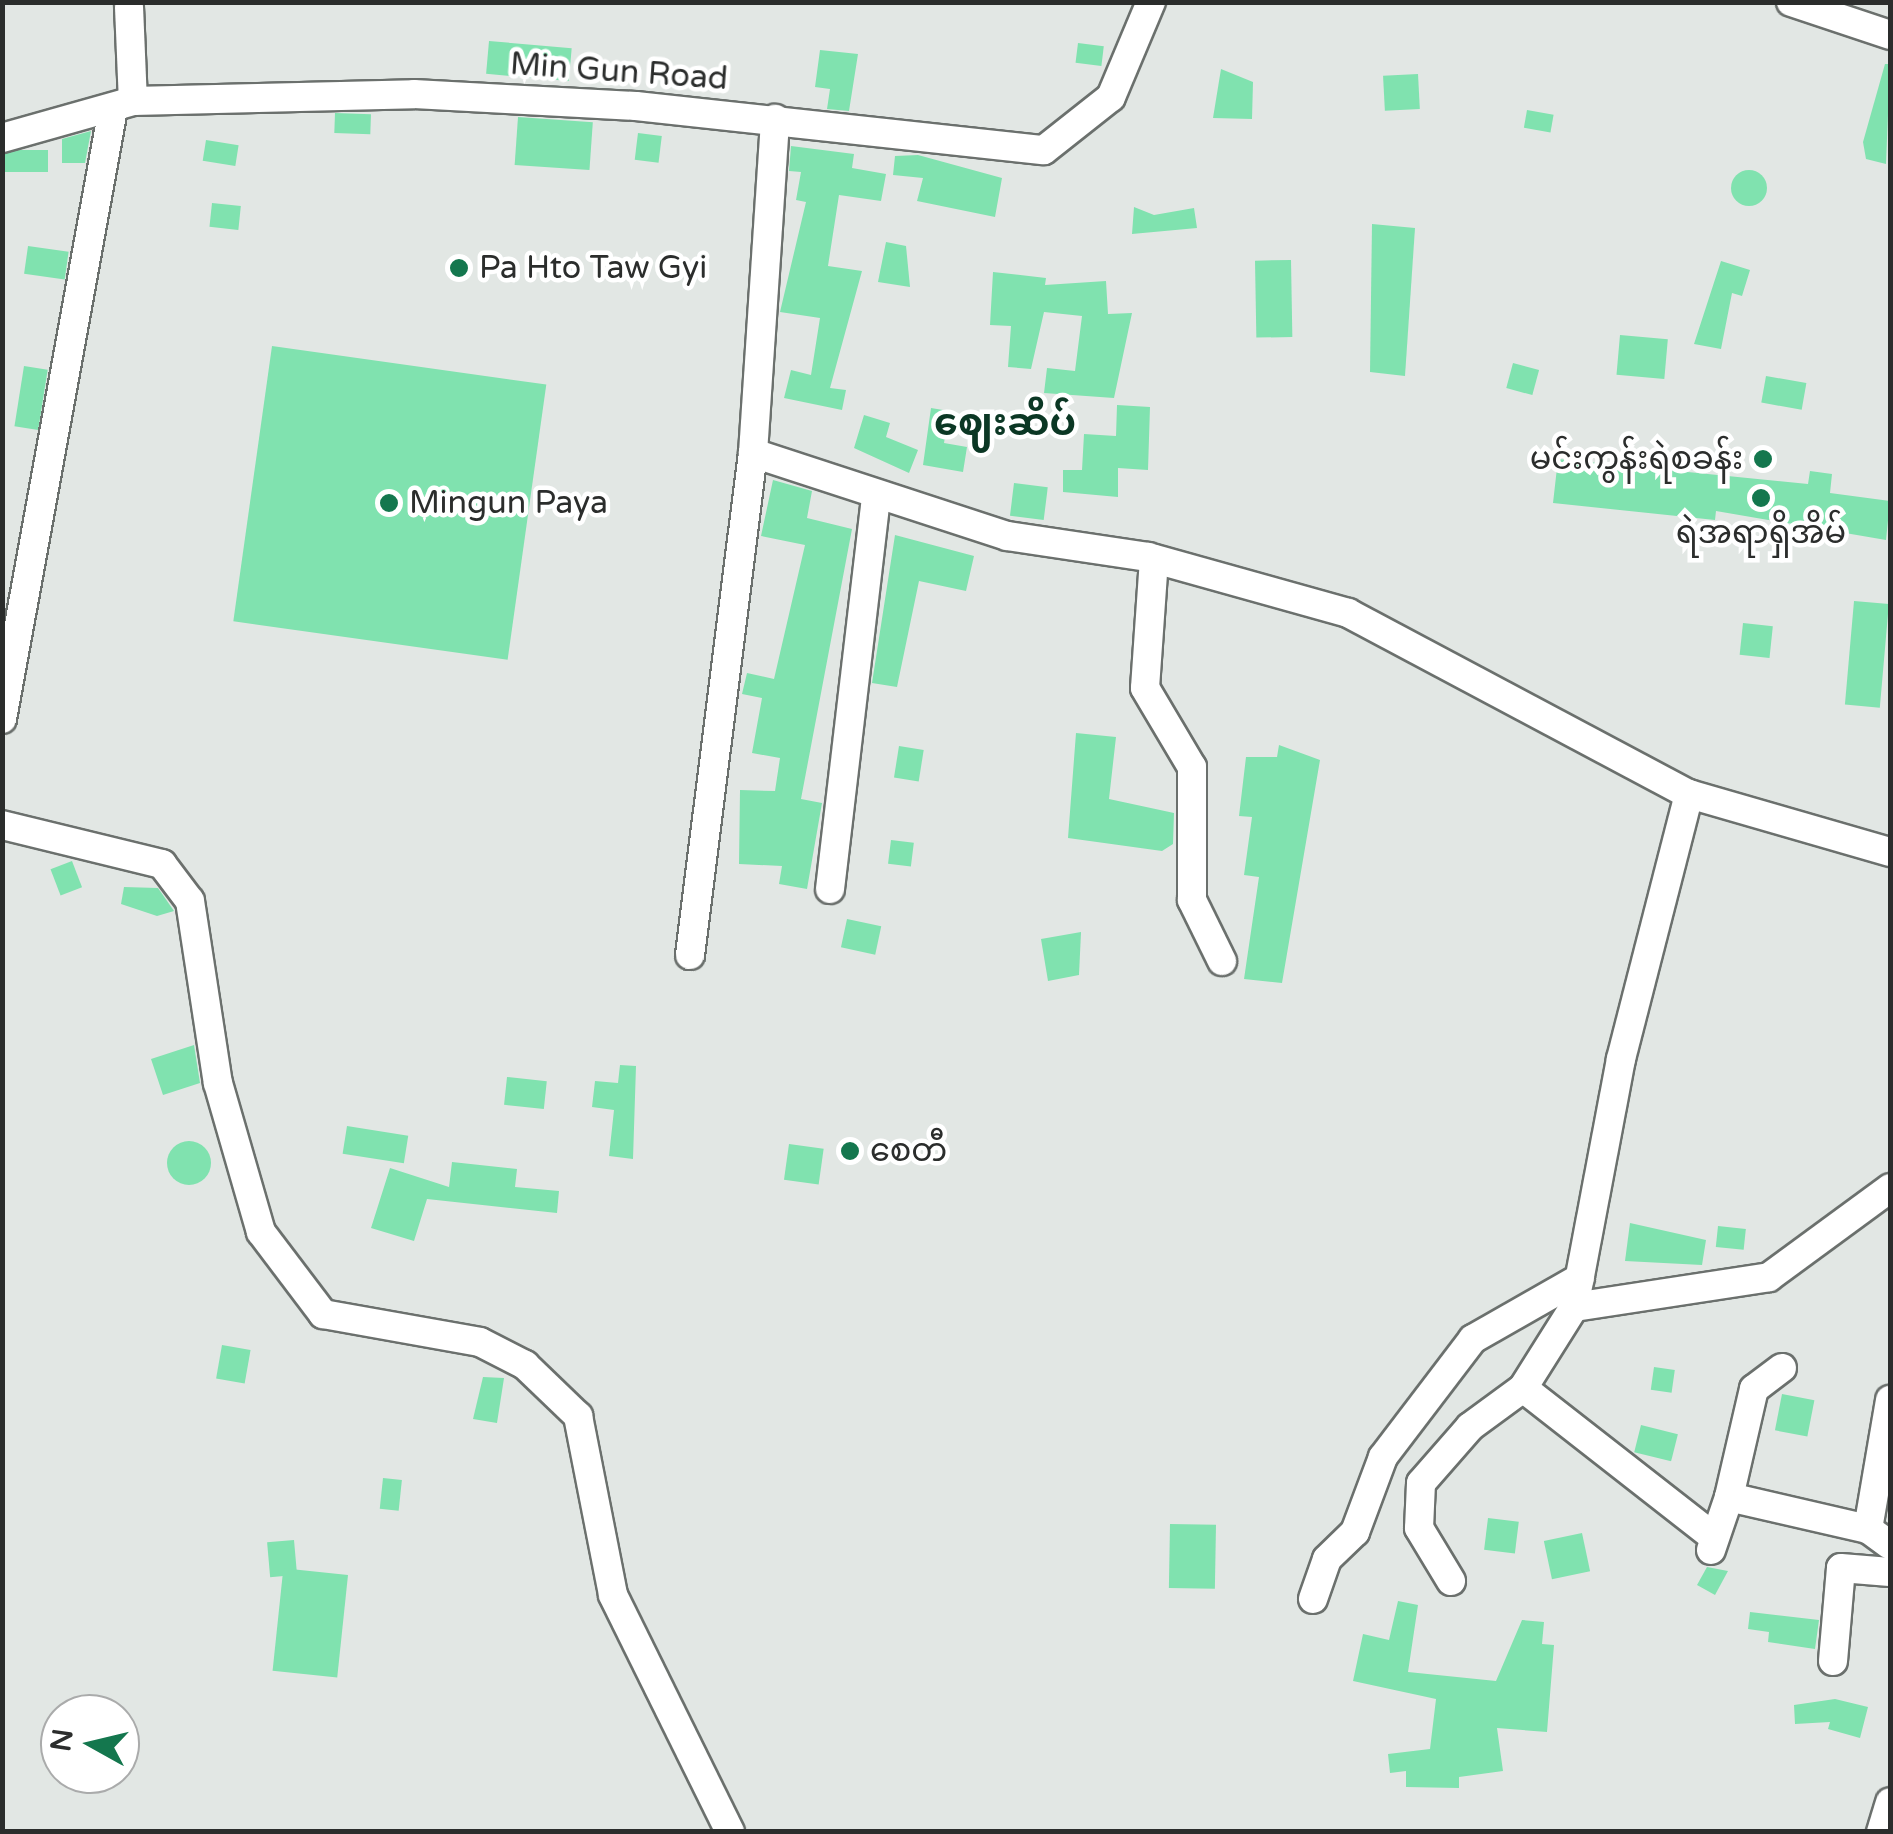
<!DOCTYPE html>
<html>
<head>
<meta charset="utf-8">
<style>
  body { margin:0 }
  #map { position:relative; width:1893px; height:1834px; overflow:hidden; background:#e2e7e4; font-family:"Varela Round","Noto Sans Myanmar",sans-serif }
  div>[style] { position:absolute }
  [style*='--x'] { left:calc(var(--x)*1px); top:calc(var(--y)*1px); width:calc(var(--w)*1px); rotate:calc(var(--a)*1deg) }
  .building>* { inset:0; background:#80e2af; transform-origin:0 0 }
  .round { border-radius:50% }
  .roads { filter:drop-shadow(2px 0 #6b706d) drop-shadow(-2px 0 #6b706d) drop-shadow(0 2px #6b706d) drop-shadow(0 -2px #6b706d) }
  .minor>* { height:28px; margin:-14px; padding:0 14px; transform-origin:14px; border-radius:14px; background:#fff }
  .dots>* { width:28px; height:28px; translate:-50% -50%; box-sizing:border-box; border:5px solid #fff; border-radius:50% }
  span { translate:-50% -50%; white-space:nowrap; text-align:center; line-height:1.15; -webkit-text-stroke:9px #fff; paint-order:stroke }
  .street-label { font-size:32px; color:#2b2d2c }
  .poi-label { font-size:32px; color:#2b2d2c }
  .left { translate:0 -50%; text-align:left }
  .right { translate:-100% -50%; text-align:right }
  .quarter-label { font-size:38px; color:#0b3724; font-weight:700 }
  .frame { position:absolute; inset:0; border:5px solid #2b2d2c; pointer-events:none }
  .north { position:absolute; left:40px; top:1694px; width:100px; height:100px; box-sizing:border-box; background:#fff; border:2px solid #aaabab; border-radius:50%; rotate:278deg; font-size:28px; font-weight:700; line-height:40px; text-align:center; color:#2b2d2c }
  .north::after { content:''; display:block; margin:auto; width:35px; height:45px; background:#14774e; clip-path:polygon(50% 0,100% 100%,50% 72%,0 100%) }
</style>
</head>
<body>
<div id="map">
  <div class="building">
    <div style="left:489px;top:41px;width:83px;height:33px;rotate:5deg"></div>
    <div style="left:1078px;top:43px;width:26px;height:20px;rotate:7deg"></div>
    <div style="clip-path:polygon(820px 50px,858px 54px,849px 111px,827px 109px,830px 89px,815px 87px)"></div>
    <div style="clip-path:polygon(1885px 64px,1890px 64px,1886px 164px,1866px 159px,1863px 142px)"></div>
    <div style="clip-path:polygon(1221px 69px,1253px 82px,1252px 119px,1213px 118px)"></div>
    <div style="left:1418px;top:74px;width:35px;height:35px;rotate:87deg"></div>
    <div style="left:1527px;top:110px;width:27px;height:18px;rotate:10deg"></div>
    <div style="left:335px;top:113px;width:36px;height:20px;rotate:2deg"></div>
    <div style="left:518px;top:117px;width:75px;height:48px;rotate:4deg"></div>
    <div style="clip-path:polygon(91px 131px,85px 163px,62px 163px,62px 139px)"></div>
    <div style="left:638px;top:133px;width:24px;height:27px;rotate:7deg"></div>
    <div style="left:206px;top:140px;width:33px;height:21px;rotate:9deg"></div>
    <div style="clip-path:polygon(791px 146px,854px 154px,852px 168px,886px 174px,881px 201px,839px 195px,828px 266px,862px 271px,830px 388px,846px 390px,842px 410px,784px 398px,791px 370px,811px 375px,820px 318px,780px 312px,806px 202px,796px 200px,801px 172px,789px 171px)"></div>
    <div style="left:48px;top:150px;width:22px;height:46px;rotate:90deg"></div>
    <div style="clip-path:polygon(918px 155px,1002px 178px,995px 217px,917px 201px,923px 178px,893px 175px,895px 156px)"></div>
    <div class="round" style="left:1731px;top:170px;width:36px;height:36px"></div>
    <div style="left:212px;top:203px;width:29px;height:24px;rotate:6deg"></div>
    <div style="clip-path:polygon(1134px 207px,1154px 215px,1194px 208px,1197px 228px,1132px 234px)"></div>
    <div style="clip-path:polygon(1372px 224px,1415px 228px,1405px 376px,1370px 372px)"></div>
    <div style="clip-path:polygon(886px 242px,906px 246px,910px 287px,878px 282px)"></div>
    <div style="left:28px;top:246px;width:41px;height:28px;rotate:8deg"></div>
    <div style="left:1291px;top:260px;width:77px;height:36px;rotate:89deg"></div>
    <div style="clip-path:polygon(1721px 261px,1750px 270px,1742px 296px,1732px 293px,1721px 349px,1694px 344px)"></div>
    <div style="clip-path:polygon(993px 272px,1046px 278px,1045px 285px,1106px 281px,1108px 314px,1132px 313px,1114px 398px,1044px 393px,1047px 368px,1075px 371px,1082px 316px,1044px 312px,1031px 369px,1008px 367px,1011px 326px,990px 325px)"></div>
    <div style="left:1620px;top:335px;width:48px;height:40px;rotate:5deg"></div>
    <div style="left:272px;top:346px;width:277px;height:278px;rotate:8deg"></div>
    <div style="left:1513px;top:363px;width:27px;height:26px;rotate:15deg"></div>
    <div style="left:24px;top:366px;width:24px;height:61px;rotate:9deg"></div>
    <div style="left:1766px;top:376px;width:41px;height:27px;rotate:10deg"></div>
    <div style="clip-path:polygon(1117px 405px,1150px 407px,1148px 470px,1118px 468px,1118px 497px,1063px 492px,1063px 470px,1082px 470px,1084px 434px,1116px 436px)"></div>
    <div style="clip-path:polygon(931px 408px,949px 411px,944px 443px,967px 447px,963px 472px,923px 465px)"></div>
    <div style="clip-path:polygon(864px 415px,890px 423px,886px 437px,918px 450px,909px 473px,854px 448px)"></div>
    <div style="clip-path:polygon(1558px 459px,1808px 484px,1810px 471px,1832px 474px,1830px 493px,1890px 501px,1886px 540px,1716px 511px,1715px 520px,1553px 503px)"></div>
    <div style="clip-path:polygon(773px 480px,812px 491px,807px 518px,852px 529px,801px 799px,822px 803px,807px 889px,779px 884px,782px 866px,739px 864px,740px 790px,775px 791px,780px 758px,752px 753px,762px 698px,742px 694px,747px 673px,774px 679px,805px 545px,761px 536px)"></div>
    <div style="left:1014px;top:483px;width:34px;height:33px;rotate:7deg"></div>
    <div style="clip-path:polygon(895px 535px,974px 556px,966px 591px,919px 581px,897px 687px,872px 683px)"></div>
    <div style="left:1854px;top:601px;width:35px;height:104px;rotate:5deg"></div>
    <div style="left:1743px;top:623px;width:30px;height:32px;rotate:6deg"></div>
    <div style="clip-path:polygon(1076px 733px,1116px 737px,1109px 799px,1174px 813px,1173px 844px,1162px 851px,1068px 838px)"></div>
    <div style="clip-path:polygon(1279px 745px,1320px 760px,1282px 983px,1244px 979px,1259px 877px,1244px 875px,1252px 817px,1239px 816px,1246px 757px,1277px 757px)"></div>
    <div style="left:899px;top:746px;width:25px;height:32px;rotate:9deg"></div>
    <div style="left:891px;top:840px;width:23px;height:24px;rotate:7deg"></div>
    <div style="left:72px;top:861px;width:28px;height:23px;rotate:69deg"></div>
    <div style="clip-path:polygon(124px 887px,158px 888px,174px 911px,157px 916px,121px 904px)"></div>
    <div style="left:847px;top:919px;width:35px;height:29px;rotate:12deg"></div>
    <div style="clip-path:polygon(1081px 932px,1079px 975px,1048px 981px,1041px 939px)"></div>
    <div style="clip-path:polygon(194px 1045px,200px 1083px,163px 1095px,151px 1059px)"></div>
    <div style="clip-path:polygon(620px 1065px,636px 1066px,633px 1159px,609px 1156px,614px 1110px,592px 1107px,595px 1081px,618px 1083px)"></div>
    <div style="left:507px;top:1077px;width:40px;height:28px;rotate:6deg"></div>
    <div style="left:347px;top:1126px;width:62px;height:28px;rotate:9deg"></div>
    <div class="round" style="left:167px;top:1141px;width:44px;height:44px"></div>
    <div style="left:789px;top:1144px;width:35px;height:36px;rotate:8deg"></div>
    <div style="clip-path:polygon(452px 1162px,517px 1169px,515px 1187px,559px 1191px,557px 1213px,427px 1199px,414px 1241px,371px 1228px,390px 1168px,449px 1187px)"></div>
    <div style="clip-path:polygon(1630px 1223px,1706px 1240px,1702px 1265px,1625px 1261px)"></div>
    <div style="left:1718px;top:1226px;width:28px;height:21px;rotate:6deg"></div>
    <div style="left:222px;top:1345px;width:29px;height:34px;rotate:10deg"></div>
    <div style="left:1654px;top:1367px;width:21px;height:23px;rotate:8deg"></div>
    <div style="clip-path:polygon(483px 1377px,504px 1378px,497px 1423px,473px 1419px)"></div>
    <div style="left:1782px;top:1394px;width:33px;height:37px;rotate:11deg"></div>
    <div style="left:1641px;top:1425px;width:38px;height:28px;rotate:14deg"></div>
    <div style="left:383px;top:1478px;width:19px;height:31px;rotate:6deg"></div>
    <div style="left:1488px;top:1518px;width:31px;height:32px;rotate:7deg"></div>
    <div style="left:1170px;top:1524px;width:46px;height:64px;rotate:1deg"></div>
    <div style="left:1582px;top:1533px;width:39px;height:39px;rotate:78deg"></div>
    <div style="left:294px;top:1540px;width:35px;height:27px;rotate:85deg"></div>
    <div style="clip-path:polygon(1707px 1567px,1728px 1571px,1715px 1595px,1697px 1585px)"></div>
    <div style="left:348px;top:1575px;width:103px;height:65px;rotate:96deg"></div>
    <div style="clip-path:polygon(1398px 1601px,1418px 1605px,1408px 1672px,1496px 1681px,1522px 1620px,1544px 1622px,1542px 1644px,1554px 1645px,1547px 1732px,1497px 1728px,1503px 1771px,1459px 1777px,1459px 1788px,1406px 1787px,1406px 1771px,1390px 1773px,1388px 1754px,1430px 1749px,1436px 1699px,1353px 1681px,1363px 1634px,1389px 1640px)"></div>
    <div style="clip-path:polygon(1750px 1612px,1819px 1620px,1815px 1649px,1768px 1642px,1769px 1632px,1748px 1629px)"></div>
    <div style="clip-path:polygon(1835px 1699px,1868px 1707px,1860px 1738px,1828px 1729px,1830px 1722px,1795px 1724px,1794px 1705px)"></div>
  </div>
  <div class="roads">
    <div class="minor">
      <div style="--x:1791;--y:2;--w:104;--a:18.4"></div>
      <div style="--x:129;--y:7;--w:94;--a:87.6"></div>
      <div style="--x:2;--y:138;--w:136;--a:-15.8"></div>
      <div style="--x:133;--y:101;--w:281;--a:-1.4"></div>
      <div style="--x:414;--y:94;--w:222;--a:3.1"></div>
      <div style="--x:636;--y:106;--w:410;--a:6.2"></div>
      <div style="--x:1044;--y:150;--w:85;--a:-38.3"></div>
      <div style="--x:1111;--y:97;--w:103;--a:-67.2"></div>
      <div style="--x:753;--y:453;--w:267;--a:18.1"></div>
      <div style="--x:1007;--y:536;--w:143;--a:8.5"></div>
      <div style="--x:1148;--y:557;--w:208;--a:15.6"></div>
      <div style="--x:1348;--y:613;--w:386;--a:28"></div>
      <div style="--x:1689;--y:794;--w:274;--a:104.4"></div>
      <div style="--x:1621;--y:1059;--w:252;--a:100.7"></div>
      <div style="--x:1574;--y:1307;--w:96;--a:122.2"></div>
      <div style="--x:1523;--y:1388;--w:66;--a:143.7"></div>
      <div style="--x:1470;--y:1427;--w:74;--a:131.2"></div>
      <div style="--x:1421;--y:1483;--w:45;--a:92.5"></div>
      <div style="--x:1419;--y:1528;--w:62;--a:58.9"></div>
      <div style="--x:1154;--y:559;--w:129;--a:94"></div>
      <div style="--x:1145;--y:688;--w:92;--a:59.3"></div>
      <div style="--x:1192;--y:767;--w:133;--a:90"></div>
      <div style="--x:1192;--y:900;--w:68;--a:63.8"></div>
      <div style="--x:2;--y:719;--w:620;--a:-79.69"></div>
      <div style="--x:1689;--y:794;--w:209;--a:16.1"></div>
      <div style="--x:2;--y:825;--w:165;--a:13.7"></div>
      <div style="--x:162;--y:864;--w:46;--a:52.9"></div>
      <div style="--x:190;--y:901;--w:184;--a:81.3"></div>
      <div style="--x:218;--y:1083;--w:155;--a:73.9"></div>
      <div style="--x:261;--y:1232;--w:103;--a:52.9"></div>
      <div style="--x:323;--y:1314;--w:159;--a:10.1"></div>
      <div style="--x:480;--y:1342;--w:51;--a:27.1"></div>
      <div style="--x:525;--y:1365;--w:74;--a:43.9"></div>
      <div style="--x:578;--y:1416;--w:182;--a:78.9"></div>
      <div style="--x:613;--y:1595;--w:264;--a:63.7"></div>
      <div style="--x:830;--y:889;--w:396;--a:-83.3"></div>
      <div style="--x:690;--y:955;--w:506;--a:-82.85"></div>
      <div style="--x:753;--y:453;--w:335;--a:-86.2"></div>
      <div style="--x:1574;--y:1307;--w:197;--a:-8.7"></div>
      <div style="--x:1769;--y:1277;--w:150;--a:-36.3"></div>
      <div style="--x:1523;--y:1388;--w:239;--a:38"></div>
      <div style="--x:1729;--y:1497;--w:111;--a:-77"></div>
      <div style="--x:1754;--y:1389;--w:35;--a:-37"></div>
      <div style="--x:1868;--y:1529;--w:131;--a:-80.3"></div>
      <div style="--x:1711;--y:1550;--w:56;--a:-71.2"></div>
      <div style="--x:1729;--y:1497;--w:143;--a:13"></div>
      <div style="--x:1868;--y:1529;--w:27;--a:36"></div>
      <div style="--x:1313;--y:1599;--w:42;--a:-70.7"></div>
      <div style="--x:1327;--y:1559;--w:39;--a:-44"></div>
      <div style="--x:1355;--y:1532;--w:80;--a:-69.5"></div>
      <div style="--x:1383;--y:1457;--w:148;--a:-52.7"></div>
      <div style="--x:1473;--y:1339;--w:123;--a:-29.7"></div>
      <div style="--x:1833;--y:1661;--w:93;--a:-85.1"></div>
      <div style="--x:1841;--y:1568;--w:49;--a:4.7"></div>
      <div style="--x:1881;--y:1832;--w:31;--a:-73"></div>
    </div>
  </div>
  <div class="dots">
    <div style="left:459px;top:268px;background:#14774e"></div>
    <div style="left:1763px;top:459px;background:#14774e"></div>
    <div style="left:1761px;top:498px;background:#14774e"></div>
    <div style="left:389px;top:503px;background:#14774e"></div>
    <div style="left:850px;top:1151px;background:#14774e"></div>
  </div>
  <div class="street-label">
    <span style="left:619px;top:72px;rotate:4deg">Min Gun Road</span>
  </div>
  <div class="poi-label">
    <span class="left" style="left:479px;top:268px">Pa Hto Taw Gyi</span>
    <span class="right" style="left:1743px;top:459px">မင်းကွန်းရဲစခန်း</span>
    <span class="left" style="left:409px;top:503px">Mingun Paya</span>
    <span style="left:1761px;top:533px">ရဲအရာရှိအိမ်</span>
    <span class="left" style="left:870px;top:1151px">စေတီ</span>
  </div>
  <div class="quarter-label">
    <span style="left:1005px;top:424px">ဈေးဆိပ်</span>
  </div>
  <div class="frame"></div>
  <div class="north">N</div>
</div>
</body>
</html>
